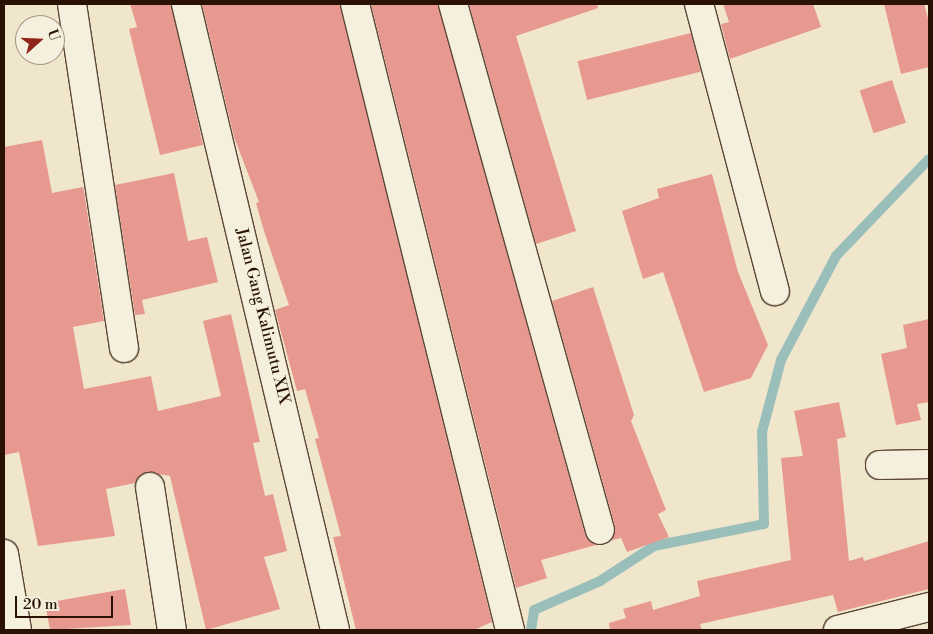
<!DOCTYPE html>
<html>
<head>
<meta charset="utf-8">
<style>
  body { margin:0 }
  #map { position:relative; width:933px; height:634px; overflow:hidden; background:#f0e6cc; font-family:"Libre Bodoni",serif }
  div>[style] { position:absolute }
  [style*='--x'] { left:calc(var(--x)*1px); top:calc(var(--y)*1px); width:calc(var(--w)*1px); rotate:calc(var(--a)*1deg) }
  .stream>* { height:10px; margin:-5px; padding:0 5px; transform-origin:5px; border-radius:5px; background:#9abfbb }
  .building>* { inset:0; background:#e7988f; transform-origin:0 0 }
  .roads { filter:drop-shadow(1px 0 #5b4636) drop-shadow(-1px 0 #5b4636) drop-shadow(0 1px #5b4636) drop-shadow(0 -1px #5b4636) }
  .minor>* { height:28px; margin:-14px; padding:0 14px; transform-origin:14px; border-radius:14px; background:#f5efde }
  span { translate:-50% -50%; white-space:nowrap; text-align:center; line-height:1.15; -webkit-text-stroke:4.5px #f5efde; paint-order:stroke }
  .street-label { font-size:16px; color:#291104 }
  .frame { position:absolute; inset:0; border:5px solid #291104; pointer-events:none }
  .north { position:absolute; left:15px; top:15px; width:50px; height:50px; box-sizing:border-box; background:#f5efde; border:1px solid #a39687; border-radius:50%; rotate:70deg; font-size:14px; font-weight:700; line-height:20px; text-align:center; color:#291104 }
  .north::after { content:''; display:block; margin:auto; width:18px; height:22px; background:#8f2418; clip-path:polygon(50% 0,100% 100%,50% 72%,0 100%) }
  .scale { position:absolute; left:15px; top:596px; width:98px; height:22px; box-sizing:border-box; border:2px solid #291104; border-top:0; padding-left:6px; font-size:15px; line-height:18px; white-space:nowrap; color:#291104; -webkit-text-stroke:4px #f5efde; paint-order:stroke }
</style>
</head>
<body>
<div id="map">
  <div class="stream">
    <div style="--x:531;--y:630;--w:20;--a:-81"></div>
    <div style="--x:534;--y:610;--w:72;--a:-23.7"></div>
    <div style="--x:600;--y:581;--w:64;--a:-32.9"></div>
    <div style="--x:654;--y:546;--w:112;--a:-11.3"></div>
    <div style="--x:764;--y:524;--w:92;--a:-91.2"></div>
    <div style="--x:762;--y:432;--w:74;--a:-75.2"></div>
    <div style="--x:781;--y:360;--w:118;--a:-62.1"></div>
    <div style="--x:836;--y:256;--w:134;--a:-46.2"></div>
  </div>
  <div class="building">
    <div style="clip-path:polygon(130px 4px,171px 4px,203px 145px,160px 155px,129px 29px,137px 27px)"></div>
    <div style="clip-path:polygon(202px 4px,340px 4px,492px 622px,474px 630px,356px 630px,333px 537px,341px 536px,315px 439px,319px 438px,305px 389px,297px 391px,275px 310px,289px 305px,264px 231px,256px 203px,259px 202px,234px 137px)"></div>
    <div style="clip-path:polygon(371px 4px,438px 4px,585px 534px,596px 545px,541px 560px,547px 578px,516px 588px)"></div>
    <div style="clip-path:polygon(469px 4px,597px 4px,598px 8px,516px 36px,576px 231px,536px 244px)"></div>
    <div style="clip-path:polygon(723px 4px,813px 4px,821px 27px,730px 59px,721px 24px,729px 22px)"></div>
    <div style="clip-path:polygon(884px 4px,924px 4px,929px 22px,929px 67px,901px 74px)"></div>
    <div style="left:691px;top:33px;width:40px;height:117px;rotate:76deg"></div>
    <div style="left:892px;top:80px;width:45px;height:34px;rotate:72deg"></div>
    <div style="clip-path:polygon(42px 140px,52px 193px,83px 187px,84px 191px,104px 321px,73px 327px,84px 389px,151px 376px,158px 411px,221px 396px,203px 321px,231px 314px,260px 442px,253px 443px,265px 496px,273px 494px,287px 551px,264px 557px,280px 609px,206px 630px,170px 476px,147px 472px,135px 483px,106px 489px,115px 536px,38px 546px,19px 452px,4px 455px,4px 147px)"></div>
    <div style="clip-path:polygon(174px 173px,188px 241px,207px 237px,218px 282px,142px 300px,145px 314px,135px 315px,115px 185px)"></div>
    <div style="clip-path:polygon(712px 174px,738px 272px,768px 345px,751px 378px,704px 392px,663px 272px,643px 279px,622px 211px,659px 198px,657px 189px)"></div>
    <div style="clip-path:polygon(593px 287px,634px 415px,631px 421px,666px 510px,658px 514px,669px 537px,627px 552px,621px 538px,612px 540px,615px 526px,552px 301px)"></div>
    <div style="clip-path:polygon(929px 319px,929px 402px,917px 404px,921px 420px,896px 425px,881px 354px,907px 348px,903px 325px)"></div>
    <div style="clip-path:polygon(839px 402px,846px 437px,837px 439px,849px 561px,863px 557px,864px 561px,929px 541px,929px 589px,838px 612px,833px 595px,700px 624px,702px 630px,610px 630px,609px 623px,626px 618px,623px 609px,651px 601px,653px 610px,700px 596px,697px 581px,791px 560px,781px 458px,803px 456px,794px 411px)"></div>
    <div style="clip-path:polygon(125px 589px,131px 625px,50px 630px,45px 603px)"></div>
  </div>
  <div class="roads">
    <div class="minor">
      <div style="--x:72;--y:4;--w:348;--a:81.4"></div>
      <div style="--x:186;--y:4;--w:643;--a:76.61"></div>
      <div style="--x:355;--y:4;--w:645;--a:76.09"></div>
      <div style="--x:453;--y:4;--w:546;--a:74.39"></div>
      <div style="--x:699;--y:4;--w:297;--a:75.2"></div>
      <div style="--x:880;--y:465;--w:49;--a:-1.2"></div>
      <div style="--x:150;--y:487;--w:145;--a:81.3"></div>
      <div style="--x:4;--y:554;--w:77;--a:80.3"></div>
      <div style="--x:838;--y:630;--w:94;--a:-14.2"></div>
    </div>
  </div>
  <div class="street-label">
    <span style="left:263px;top:316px;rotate:76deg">Jalan Gang Kalimutu XIX</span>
  </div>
  <div class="frame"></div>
  <div class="north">U</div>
  <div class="scale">20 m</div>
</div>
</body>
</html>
